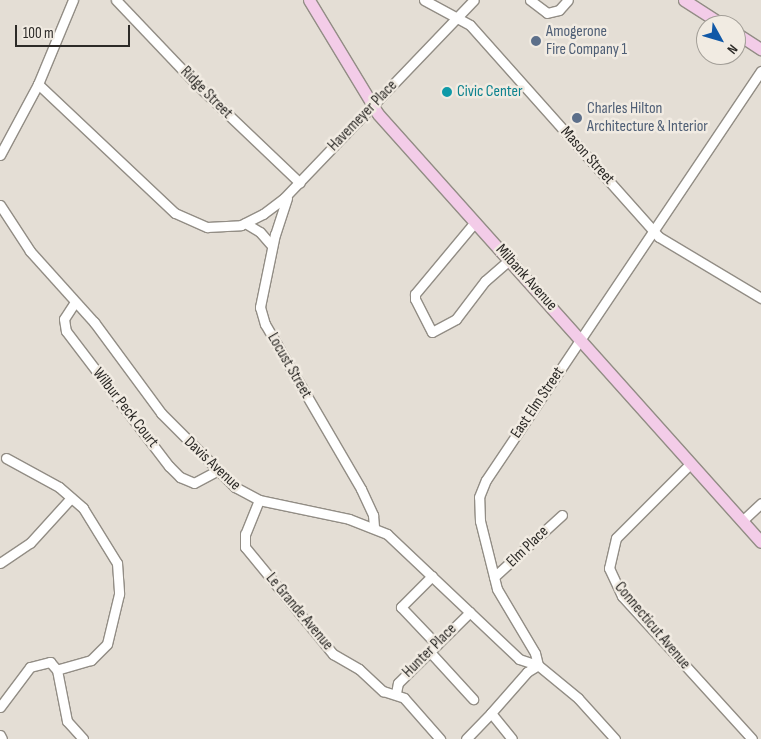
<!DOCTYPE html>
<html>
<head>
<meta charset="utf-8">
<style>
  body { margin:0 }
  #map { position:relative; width:761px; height:739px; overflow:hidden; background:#e4ded5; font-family:"Sofia Sans Condensed",sans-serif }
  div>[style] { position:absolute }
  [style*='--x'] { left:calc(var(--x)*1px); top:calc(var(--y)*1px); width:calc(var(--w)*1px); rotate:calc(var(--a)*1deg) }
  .roads { filter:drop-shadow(1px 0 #928d85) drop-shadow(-1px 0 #928d85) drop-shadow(0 1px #928d85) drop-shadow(0 -1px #928d85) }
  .minor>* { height:9px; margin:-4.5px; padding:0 4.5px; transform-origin:4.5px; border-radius:4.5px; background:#fff }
  .major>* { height:11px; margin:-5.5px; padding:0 5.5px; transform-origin:5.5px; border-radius:5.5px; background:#f3cce8 }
  .dots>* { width:14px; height:14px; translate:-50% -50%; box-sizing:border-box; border:2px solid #f1ebe2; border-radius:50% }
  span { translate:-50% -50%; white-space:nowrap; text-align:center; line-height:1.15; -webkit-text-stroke:5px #f1ebe2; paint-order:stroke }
  .service-label { font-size:16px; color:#4e5e75 }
  .left { translate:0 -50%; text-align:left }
  .culture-label { font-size:16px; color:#0d838f }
  .street-label { font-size:16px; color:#2c2a27 }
  .north { position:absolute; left:696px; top:15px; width:50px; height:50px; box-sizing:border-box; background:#f1ebe2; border:1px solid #a29e97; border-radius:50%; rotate:129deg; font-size:14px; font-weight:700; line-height:20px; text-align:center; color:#2c2a27 }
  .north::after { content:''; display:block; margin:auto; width:18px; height:22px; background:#1058a7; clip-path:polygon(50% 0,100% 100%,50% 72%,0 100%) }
  .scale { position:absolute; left:15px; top:25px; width:115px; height:22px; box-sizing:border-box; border:2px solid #2c2a27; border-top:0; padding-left:6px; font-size:15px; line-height:18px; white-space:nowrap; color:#2c2a27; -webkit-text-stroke:4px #f1ebe2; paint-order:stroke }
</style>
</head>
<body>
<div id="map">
  <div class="roads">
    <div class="minor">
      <div style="--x:116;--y:0;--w:113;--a:46.4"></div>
      <div style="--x:194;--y:82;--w:146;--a:43.6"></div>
      <div style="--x:424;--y:0;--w:52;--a:28.5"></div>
      <div style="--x:470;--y:25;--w:284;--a:48.3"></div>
      <div style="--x:659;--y:237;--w:119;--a:30.9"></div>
      <div style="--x:530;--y:0;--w:21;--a:37"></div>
      <div style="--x:547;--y:13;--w:12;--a:-14"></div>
      <div style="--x:559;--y:10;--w:13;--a:-48"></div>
      <div style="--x:38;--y:84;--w:188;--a:43.3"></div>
      <div style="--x:175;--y:213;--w:35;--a:24"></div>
      <div style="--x:207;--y:227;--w:34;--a:-3"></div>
      <div style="--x:241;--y:225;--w:25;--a:-27"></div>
      <div style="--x:263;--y:214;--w:26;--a:-37"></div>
      <div style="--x:284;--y:198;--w:274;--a:-46.2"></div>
      <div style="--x:0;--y:155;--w:81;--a:-61.8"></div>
      <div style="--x:38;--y:84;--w:91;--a:-67.4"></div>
      <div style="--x:287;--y:198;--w:38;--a:108"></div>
      <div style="--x:275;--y:234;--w:75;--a:101.6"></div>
      <div style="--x:260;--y:307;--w:18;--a:74"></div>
      <div style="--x:265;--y:324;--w:191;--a:59.8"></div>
      <div style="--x:361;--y:489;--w:29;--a:65"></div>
      <div style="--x:373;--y:515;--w:12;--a:85"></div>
      <div style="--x:0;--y:205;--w:55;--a:56.9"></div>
      <div style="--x:30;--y:251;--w:96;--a:48"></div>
      <div style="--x:94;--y:322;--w:113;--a:53.6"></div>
      <div style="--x:161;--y:413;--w:105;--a:45"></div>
      <div style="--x:235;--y:487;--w:27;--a:28"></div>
      <div style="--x:259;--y:500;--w:92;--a:11.9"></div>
      <div style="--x:349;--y:519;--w:41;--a:21.5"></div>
      <div style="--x:387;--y:534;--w:182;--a:43.4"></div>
      <div style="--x:519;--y:659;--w:20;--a:18"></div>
      <div style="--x:475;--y:222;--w:94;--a:129.8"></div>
      <div style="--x:415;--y:294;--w:5;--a:90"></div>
      <div style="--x:415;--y:299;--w:37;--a:63"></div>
      <div style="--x:432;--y:332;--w:27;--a:-28"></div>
      <div style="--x:456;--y:319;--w:48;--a:-52.7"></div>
      <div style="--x:485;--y:281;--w:32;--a:-41"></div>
      <div style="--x:245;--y:223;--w:17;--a:31"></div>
      <div style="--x:260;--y:232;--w:18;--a:49"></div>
      <div style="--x:75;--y:302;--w:20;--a:123"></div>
      <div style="--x:64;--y:319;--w:12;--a:81"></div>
      <div style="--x:66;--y:331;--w:170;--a:52.7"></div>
      <div style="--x:169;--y:466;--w:16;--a:45"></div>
      <div style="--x:180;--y:477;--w:15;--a:23"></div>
      <div style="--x:194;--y:483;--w:26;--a:-28"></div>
      <div style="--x:6;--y:458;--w:60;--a:28.7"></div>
      <div style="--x:59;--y:487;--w:32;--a:41"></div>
      <div style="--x:83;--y:508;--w:65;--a:58.3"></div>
      <div style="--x:117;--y:563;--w:31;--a:86"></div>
      <div style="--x:119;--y:594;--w:51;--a:103.5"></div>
      <div style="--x:107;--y:644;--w:23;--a:135"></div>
      <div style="--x:91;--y:660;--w:35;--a:164"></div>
      <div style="--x:691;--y:463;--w:106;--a:135"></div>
      <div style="--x:616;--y:538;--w:31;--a:103"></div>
      <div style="--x:609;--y:568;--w:31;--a:65"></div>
      <div style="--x:622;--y:596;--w:193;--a:47.7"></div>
      <div style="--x:259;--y:500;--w:37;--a:112"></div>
      <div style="--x:245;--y:534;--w:13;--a:90"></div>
      <div style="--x:245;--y:547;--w:139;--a:50.6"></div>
      <div style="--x:333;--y:654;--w:30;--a:30"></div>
      <div style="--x:359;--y:669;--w:33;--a:43"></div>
      <div style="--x:383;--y:691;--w:22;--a:18"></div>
      <div style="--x:404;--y:698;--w:55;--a:48.7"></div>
      <div style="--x:742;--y:521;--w:26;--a:-43"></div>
      <div style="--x:0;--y:563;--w:36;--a:-34"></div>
      <div style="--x:30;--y:543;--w:61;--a:-47.7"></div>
      <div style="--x:432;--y:576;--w:44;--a:135"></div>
      <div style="--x:401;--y:607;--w:52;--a:46.5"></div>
      <div style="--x:494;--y:577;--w:92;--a:-42.4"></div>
      <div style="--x:430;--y:652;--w:64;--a:47.5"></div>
      <div style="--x:396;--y:693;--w:10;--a:-79"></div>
      <div style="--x:398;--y:683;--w:101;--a:-44.6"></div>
      <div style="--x:0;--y:707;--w:50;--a:-53.1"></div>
      <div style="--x:30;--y:667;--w:21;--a:-14"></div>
      <div style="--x:50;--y:662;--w:11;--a:49"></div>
      <div style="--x:57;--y:670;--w:52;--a:78.9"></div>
      <div style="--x:67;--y:721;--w:24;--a:48"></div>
      <div style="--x:491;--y:713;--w:55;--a:-48.7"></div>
      <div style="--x:527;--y:672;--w:13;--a:-32"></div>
      <div style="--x:0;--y:735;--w:4;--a:63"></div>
      <div style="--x:466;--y:739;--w:36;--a:-46"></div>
      <div style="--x:491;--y:713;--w:33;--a:51"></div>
      <div style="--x:615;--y:739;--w:55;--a:-132.1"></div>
      <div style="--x:578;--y:698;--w:52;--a:-140.5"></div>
      <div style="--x:538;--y:665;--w:12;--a:-104"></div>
      <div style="--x:535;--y:653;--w:74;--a:-120.7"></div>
      <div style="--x:497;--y:589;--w:70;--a:-104"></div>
      <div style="--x:480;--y:521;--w:24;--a:-92"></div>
      <div style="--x:479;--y:497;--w:18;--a:-68"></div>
      <div style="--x:486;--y:480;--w:493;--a:-56.1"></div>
    </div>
    <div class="major">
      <div style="--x:309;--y:0;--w:133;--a:58.8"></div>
      <div style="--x:378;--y:114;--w:574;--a:48.18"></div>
      <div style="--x:684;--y:0;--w:46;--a:32.7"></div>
      <div style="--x:736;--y:33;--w:30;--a:33"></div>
    </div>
  </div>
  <div class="dots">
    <div style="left:536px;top:41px;background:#5c6f8a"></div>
    <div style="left:447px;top:92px;background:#0f9aa8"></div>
    <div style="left:577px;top:118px;background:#5c6f8a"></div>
  </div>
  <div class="service-label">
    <span class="left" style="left:546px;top:41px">Amogerone<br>Fire Company 1</span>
    <span class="left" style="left:587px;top:118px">Charles Hilton<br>Architecture &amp; Interior</span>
  </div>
  <div class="culture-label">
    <span class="left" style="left:457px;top:92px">Civic Center</span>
  </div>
  <div class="street-label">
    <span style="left:206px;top:93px;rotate:45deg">Ridge Street</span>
    <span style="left:363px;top:116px;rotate:-46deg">Havemeyer Place</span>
    <span style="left:587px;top:156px;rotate:48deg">Mason Street</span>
    <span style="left:526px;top:278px;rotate:48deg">Milbank Avenue</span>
    <span style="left:289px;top:366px;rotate:60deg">Locust Street</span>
    <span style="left:538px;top:403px;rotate:-56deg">East Elm Street</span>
    <span style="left:125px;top:408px;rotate:52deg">Wilbur Peck Court</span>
    <span style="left:212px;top:464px;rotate:43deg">Davis Avenue</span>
    <span style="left:528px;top:547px;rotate:-44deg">Elm Place</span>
    <span style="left:299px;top:612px;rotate:50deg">Le Grande Avenue</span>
    <span style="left:652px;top:626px;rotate:50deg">Connecticut Avenue</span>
    <span style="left:430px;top:651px;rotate:-45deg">Hunter Place</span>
  </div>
  <div class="north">N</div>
  <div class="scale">100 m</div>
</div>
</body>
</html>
